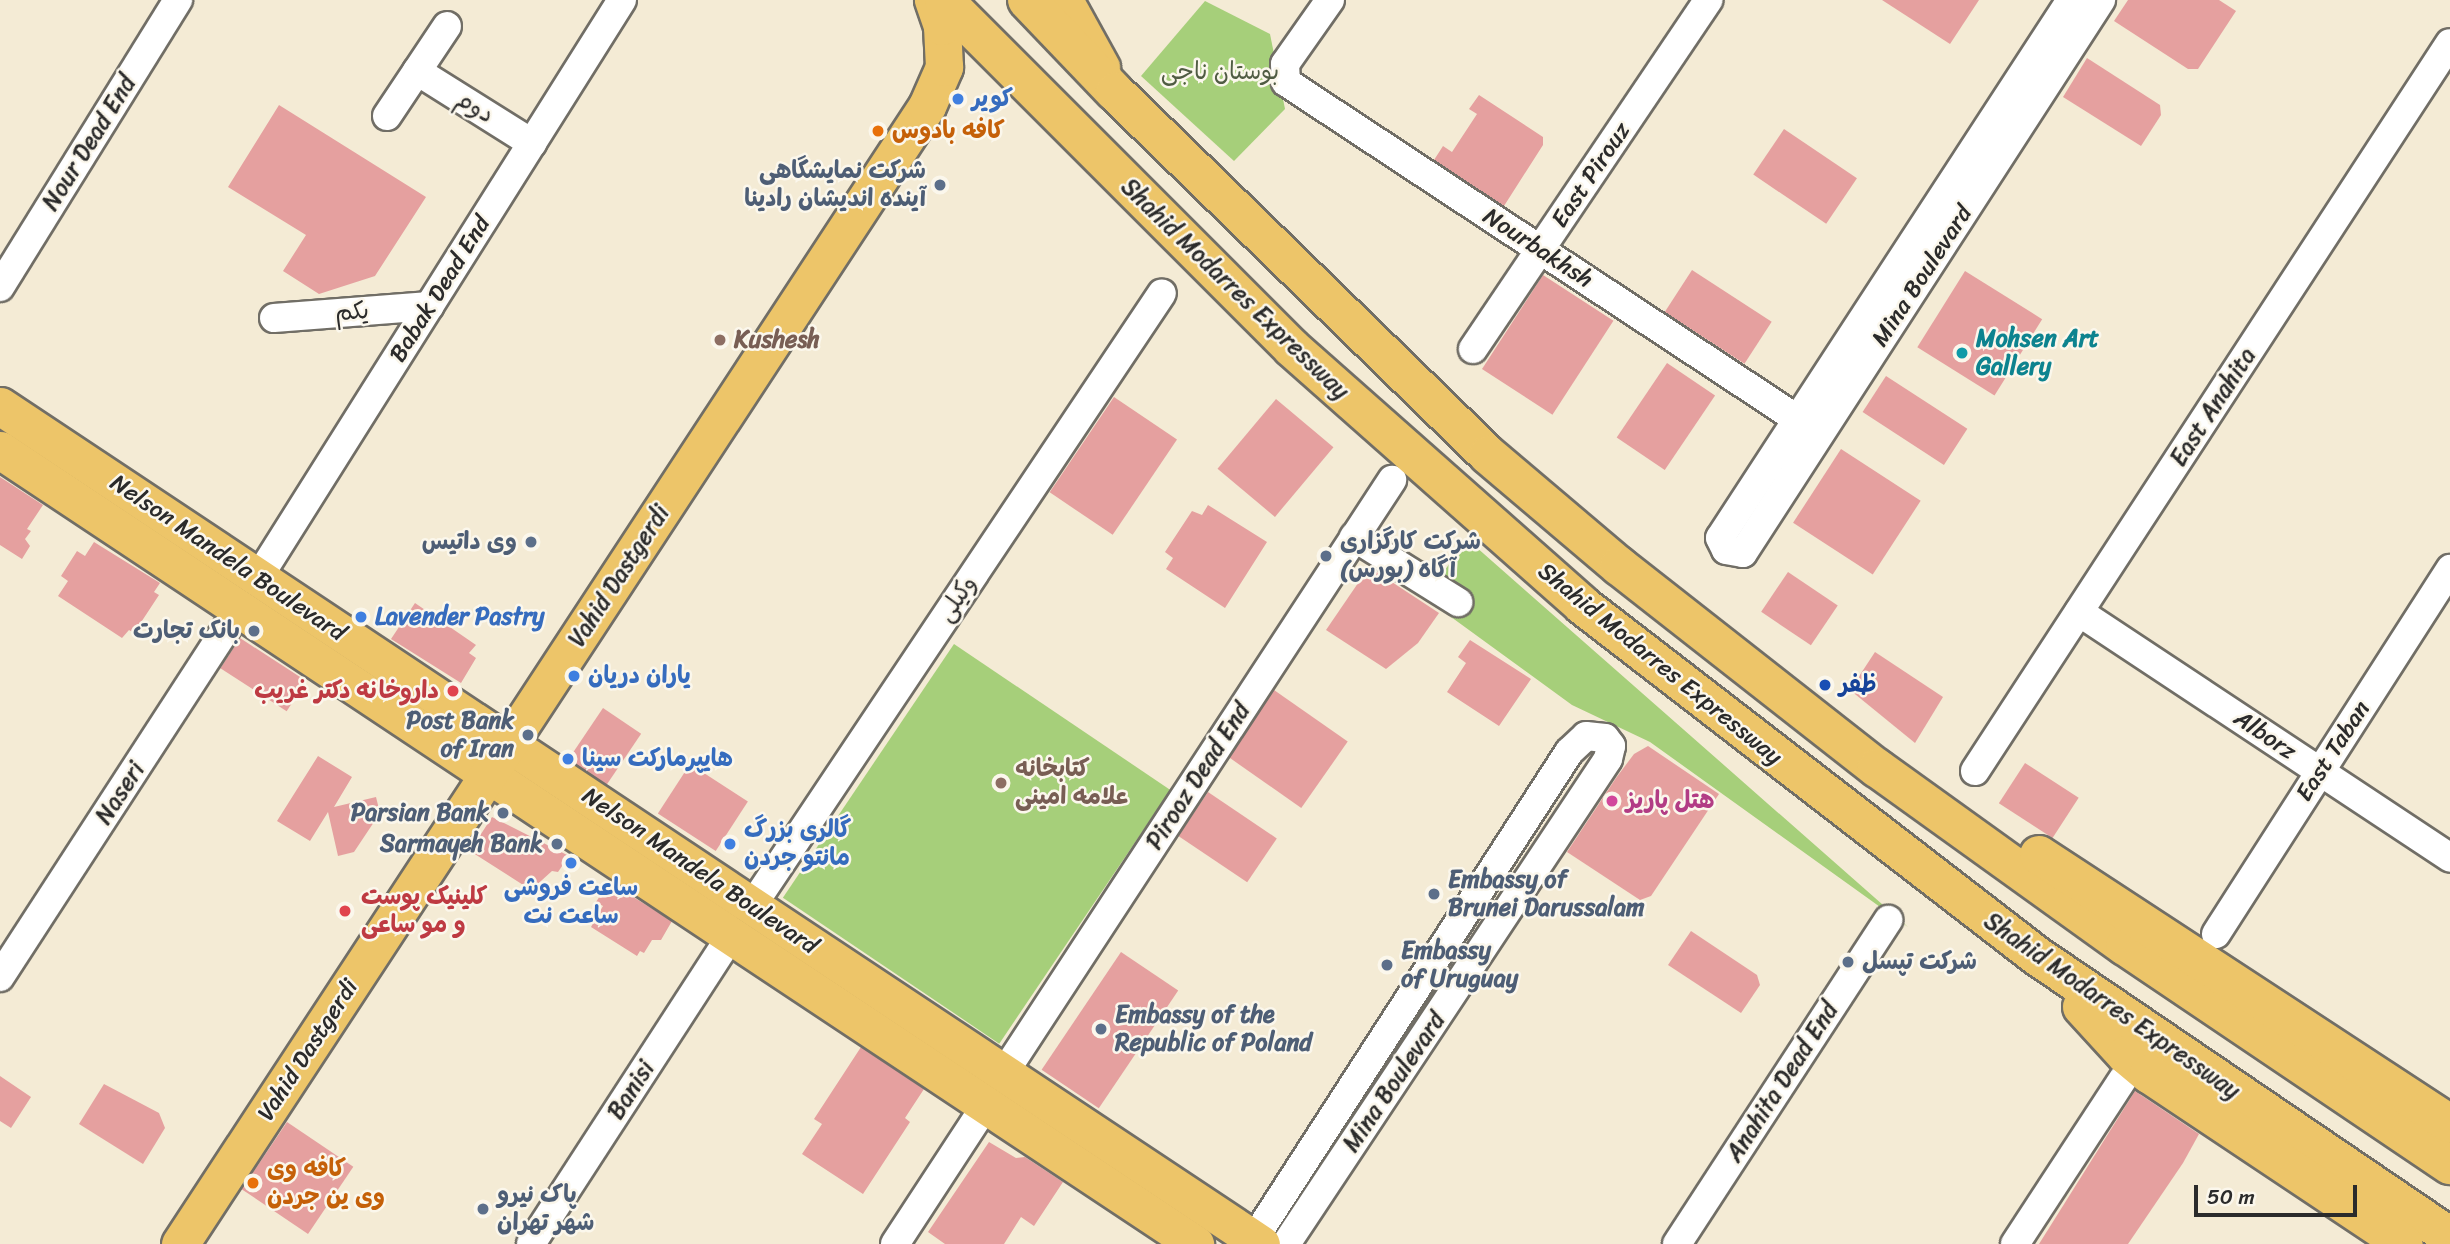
<!DOCTYPE html>
<html>
<head>
<meta charset="utf-8">
<style>
  body { margin:0 }
  #map { position:relative; width:2450px; height:1244px; overflow:hidden; background:#f4ebd5; font-family:Sriracha,"Playpen Sans Arabic",sans-serif }
  div>[style] { position:absolute }
  [style*='--x'] { left:calc(var(--x)*1px); top:calc(var(--y)*1px); width:calc(var(--w)*1px); rotate:calc(var(--a)*1deg) }
  .green>* { inset:0; background:#a6cf7a; transform-origin:0 0 }
  .building>* { inset:0; background:#e5a09f; transform-origin:0 0 }
  .roads { filter:drop-shadow(2px 0 #716e66) drop-shadow(-2px 0 #716e66) drop-shadow(0 2px #716e66) drop-shadow(0 -2px #716e66) }
  .minor>* { height:28px; margin:-14px; padding:0 14px; transform-origin:14px; border-radius:14px; background:#fff }
  .major>* { height:37px; margin:-18.5px; padding:0 18.5px; transform-origin:18.5px; border-radius:18.5px; background:#edc569 }
  .highway>* { height:38px; margin:-19px; padding:0 19px; transform-origin:19px; border-radius:19px; background:#edc569 }
  .dots>* { width:19px; height:19px; translate:-50% -50%; box-sizing:border-box; border:4px solid #fbf7ec; border-radius:50% }
  span { translate:-50% -50%; white-space:nowrap; text-align:center; line-height:1.15; -webkit-text-stroke:5px #fbf7ec; paint-order:stroke }
  .park-label { font-size:24px; color:#505c43 }
  .shop-label { font-size:24px; color:#366cbe; font-weight:700 }
  .left { translate:0 -50%; text-align:left }
  .street-label { font-size:24px; color:#2b2b2b }
  .food-label { font-size:24px; color:#c56008; font-weight:700 }
  .service-label { font-size:24px; color:#4e5e75; font-weight:700 }
  .right { translate:-100% -50%; text-align:right }
  .culture-label { font-size:24px; color:#0d838f; font-weight:700 }
  .education-label { font-size:24px; color:#785e54; font-weight:700 }
  .transit-label { font-size:24px; color:#164399; font-weight:700 }
  .health-label { font-size:24px; color:#be3a42; font-weight:700 }
  .hotel-label { font-size:24px; color:#b23c85; font-weight:700 }
  .scale { position:absolute; left:2194px; top:1185px; width:163px; height:32px; box-sizing:border-box; border:4px solid #2b2b2b; border-top:0; padding-left:9px; font-size:21px; line-height:24px; white-space:nowrap; color:#2b2b2b; -webkit-text-stroke:5px #fbf7ec; paint-order:stroke }
</style>
</head>
<body>
<div id="map">
  <div class="green">
    <div style="clip-path:polygon(1205px 1px,1270px 34px,1285px 109px,1234px 161px,1141px 76px)"></div>
    <div style="clip-path:polygon(1467px 539px,1908px 927px,1650px 742px,1572px 705px,1425px 598px)"></div>
    <div style="left:954px;top:644px;width:261px;height:306px;rotate:34deg"></div>
  </div>
  <div class="building">
    <div style="clip-path:polygon(1882px 0,1979px 0,1950px 44px)"></div>
    <div style="clip-path:polygon(2128px 0,2219px 0,2236px 11px,2198px 69px,2188px 69px,2114px 21px)"></div>
    <div style="clip-path:polygon(2087px 58px,2160px 105px,2161px 115px,2141px 146px,2063px 97px)"></div>
    <div style="clip-path:polygon(1479px 95px,1543px 137px,1543px 145px,1504px 206px,1434px 160px,1443px 146px,1452px 152px,1477px 114px,1469px 109px)"></div>
    <div style="clip-path:polygon(279px 105px,426px 197px,375px 276px,319px 294px,283px 271px,306px 235px,228px 187px)"></div>
    <div style="left:1784px;top:129px;width:88px;height:55px;rotate:34deg"></div>
    <div style="left:1692px;top:270px;width:95px;height:50px;rotate:33deg"></div>
    <div style="left:1965px;top:271px;width:91px;height:90px;rotate:32deg"></div>
    <div style="left:1543px;top:275px;width:84px;height:112px;rotate:33deg"></div>
    <div style="left:1667px;top:363px;width:58px;height:90px;rotate:34deg"></div>
    <div style="left:1886px;top:376px;width:97px;height:43px;rotate:33deg"></div>
    <div style="left:1114px;top:397px;width:76px;height:115px;rotate:34deg"></div>
    <div style="left:1276px;top:399px;width:75px;height:91px;rotate:40deg"></div>
    <div style="left:1841px;top:449px;width:95px;height:88px;rotate:33deg"></div>
    <div style="clip-path:polygon(0 477px,43px 505px,27px 529px,31px 531px,25px 539px,30px 546px,22px 559px,0 545px)"></div>
    <div style="clip-path:polygon(1208px 505px,1267px 542px,1225px 608px,1166px 569px,1173px 558px,1165px 552px,1192px 511px,1202px 515px)"></div>
    <div style="clip-path:polygon(94px 542px,160px 583px,154px 592px,159px 595px,134px 633px,129px 630px,122px 638px,58px 596px,68px 581px,61px 576px,77px 551px,85px 556px)"></div>
    <div style="clip-path:polygon(1369px 567px,1439px 613px,1418px 643px,1386px 669px,1326px 630px)"></div>
    <div style="left:1788px;top:572px;width:60px;height:48px;rotate:34deg"></div>
    <div style="clip-path:polygon(415px 603px,476px 645px,469px 653px,476px 658px,461px 683px,391px 639px)"></div>
    <div style="left:240px;top:638px;width:79px;height:36px;rotate:33deg"></div>
    <div style="clip-path:polygon(1470px 640px,1531px 679px,1499px 726px,1447px 692px,1466px 663px,1458px 657px)"></div>
    <div style="clip-path:polygon(1875px 652px,1943px 697px,1915px 743px,1850px 690px)"></div>
    <div style="left:1274px;top:690px;width:90px;height:81px;rotate:35deg"></div>
    <div style="left:603px;top:708px;width:46px;height:62px;rotate:34deg"></div>
    <div style="clip-path:polygon(1648px 746px,1719px 794px,1651px 896px,1640px 900px,1567px 852px,1616px 778px,1634px 754px)"></div>
    <div style="clip-path:polygon(318px 756px,352px 777px,334px 807px,376px 797px,380px 813px,354px 852px,338px 856px,328px 812px,310px 841px,277px 821px)"></div>
    <div style="left:2025px;top:763px;width:64px;height:48px;rotate:33deg"></div>
    <div style="left:690px;top:764px;width:69px;height:59px;rotate:33deg"></div>
    <div style="left:1208px;top:792px;width:83px;height:53px;rotate:34deg"></div>
    <div style="clip-path:polygon(492px 817px,569px 856px,558px 872px,552px 871px,531px 890px,470px 851px)"></div>
    <div style="clip-path:polygon(609px 882px,672px 921px,661px 940px,652px 940px,644px 953px,640px 951px,637px 956px,591px 927px,603px 906px,596px 902px)"></div>
    <div style="clip-path:polygon(1691px 931px,1757px 975px,1760px 985px,1741px 1013px,1668px 965px)"></div>
    <div style="left:1121px;top:952px;width:69px;height:142px;rotate:34deg"></div>
    <div style="clip-path:polygon(861px 1047px,924px 1089px,905px 1118px,910px 1122px,863px 1194px,802px 1154px,822px 1124px,814px 1119px)"></div>
    <div style="clip-path:polygon(0 1076px,31px 1097px,11px 1128px,0 1121px)"></div>
    <div style="clip-path:polygon(104px 1084px,159px 1113px,165px 1128px,143px 1164px,79px 1124px)"></div>
    <div style="clip-path:polygon(2135px 1091px,2199px 1134px,2183px 1163px,2128px 1244px,2039px 1244px)"></div>
    <div style="left:287px;top:1122px;width:80px;height:81px;rotate:34deg"></div>
    <div style="clip-path:polygon(989px 1142px,1016px 1158px,1025px 1157px,1063px 1182px,1034px 1226px,1021px 1217px,1004px 1244px,945px 1244px,928px 1232px)"></div>
  </div>
  <div class="roads">
    <div class="minor">
      <div style="--x:1330;--y:0;--w:78;--a:125.1"></div>
      <div style="--x:1285;--y:64;--w:18;--a:87"></div>
      <div style="--x:1286;--y:82;--w:612;--a:33.4"></div>
      <div style="--x:2071;--y:0;--w:642;--a:123.12"></div>
      <div style="--x:1720;--y:538;--w:13;--a:63"></div>
      <div style="--x:1726;--y:550;--w:17;--a:10"></div>
      <div style="--x:1743;--y:553;--w:659;--a:-57.08"></div>
      <div style="--x:417;--y:71;--w:136;--a:32.1"></div>
      <div style="--x:387;--y:116;--w:108;--a:-56.3"></div>
      <div style="--x:0;--y:287;--w:338;--a:-58.2"></div>
      <div style="--x:274;--y:318;--w:156;--a:-4.4"></div>
      <div style="--x:1473;--y:349;--w:421;--a:-56"></div>
      <div style="--x:1354;--y:537;--w:123;--a:32"></div>
      <div style="--x:258;--y:578;--w:683;--a:-57.8"></div>
      <div style="--x:2079;--y:612;--w:445;--a:33.5"></div>
      <div style="--x:1975;--y:771;--w:869;--a:-56.88"></div>
      <div style="--x:752;--y:906;--w:737;--a:-56.22"></div>
      <div style="--x:2216;--y:934;--w:434;--a:-57.3"></div>
      <div style="--x:0;--y:977;--w:439;--a:-57"></div>
      <div style="--x:1004;--y:1073;--w:709;--a:-56.8"></div>
      <div style="--x:1254;--y:1239;--w:580;--a:-57.1"></div>
      <div style="--x:1569;--y:752;--w:23;--a:-43"></div>
      <div style="--x:1586;--y:736;--w:19;--a:6"></div>
      <div style="--x:1605;--y:738;--w:10;--a:53"></div>
      <div style="--x:1611;--y:746;--w:13;--a:103"></div>
      <div style="--x:1608;--y:759;--w:582;--a:123.58"></div>
      <div style="--x:531;--y:1244;--w:367;--a:-57"></div>
      <div style="--x:895;--y:1244;--w:166;--a:-56.8"></div>
      <div style="--x:1677;--y:1244;--w:387;--a:-56.9"></div>
      <div style="--x:2015;--y:1244;--w:197;--a:-56.8"></div>
    </div>
    <div class="major">
      <div style="--x:1064;--y:0;--w:77;--a:61.1"></div>
      <div style="--x:0;--y:406;--w:1514;--a:33.61"></div>
      <div style="--x:0;--y:450;--w:1435;--a:33.6"></div>
      <div style="--x:180;--y:1244;--w:1361;--a:-56.72"></div>
      <div style="--x:927;--y:106;--w:43;--a:-66.4"></div>
      <div style="--x:944;--y:67;--w:41;--a:-92.8"></div>
      <div style="--x:942;--y:26;--w:28;--a:-109"></div>
    </div>
    <div class="highway">
      <div style="--x:944;--y:0;--w:492;--a:45"></div>
      <div style="--x:1292;--y:348;--w:387;--a:41.5"></div>
      <div style="--x:1582;--y:605;--w:575;--a:37.65"></div>
      <div style="--x:2037;--y:956;--w:500;--a:34.2"></div>
      <div style="--x:1027;--y:0;--w:127;--a:46.3"></div>
      <div style="--x:1115;--y:92;--w:520;--a:44.22"></div>
      <div style="--x:1488;--y:455;--w:172;--a:40.3"></div>
      <div style="--x:1619;--y:566;--w:328;--a:38.1"></div>
      <div style="--x:1877;--y:768;--w:305;--a:35.7"></div>
      <div style="--x:2125;--y:946;--w:392;--a:34"></div>
      <div style="--x:2039;--y:855;--w:491;--a:33.2"></div>
      <div style="--x:2082;--y:1007;--w:65;--a:47.5"></div>
      <div style="--x:2126;--y:1055;--w:30;--a:40"></div>
      <div style="--x:2149;--y:1074;--w:306;--a:33.7"></div>
    </div>
  </div>
  <div class="dots">
    <div style="left:958px;top:99px;background:#3f7fe0"></div>
    <div style="left:878px;top:131px;background:#e8710a"></div>
    <div style="left:940px;top:185px;background:#5c6f8a"></div>
    <div style="left:720px;top:340px;background:#8d6e63"></div>
    <div style="left:1962px;top:353px;background:#0f9aa8"></div>
    <div style="left:531px;top:542px;background:#5c6f8a"></div>
    <div style="left:1326px;top:556px;background:#5c6f8a"></div>
    <div style="left:361px;top:617px;background:#3f7fe0"></div>
    <div style="left:254px;top:631px;background:#5c6f8a"></div>
    <div style="left:574px;top:676px;background:#3f7fe0"></div>
    <div style="left:1825px;top:685px;background:#1a4fb4"></div>
    <div style="left:453px;top:691px;background:#e0444e"></div>
    <div style="left:528px;top:735px;background:#5c6f8a"></div>
    <div style="left:568px;top:759px;background:#3f7fe0"></div>
    <div style="left:1001px;top:783px;background:#8d6e63"></div>
    <div style="left:1612px;top:801px;background:#d1479c"></div>
    <div style="left:503px;top:813px;background:#5c6f8a"></div>
    <div style="left:557px;top:844px;background:#5c6f8a"></div>
    <div style="left:730px;top:844px;background:#3f7fe0"></div>
    <div style="left:571px;top:863px;background:#3f7fe0"></div>
    <div style="left:1434px;top:894px;background:#5c6f8a"></div>
    <div style="left:345px;top:911px;background:#e0444e"></div>
    <div style="left:1848px;top:962px;background:#5c6f8a"></div>
    <div style="left:1387px;top:965px;background:#5c6f8a"></div>
    <div style="left:1101px;top:1029px;background:#5c6f8a"></div>
    <div style="left:253px;top:1183px;background:#e8710a"></div>
    <div style="left:483px;top:1209px;background:#5c6f8a"></div>
  </div>
  <div class="park-label">
    <span style="left:1220px;top:72px">بوستان ناجی</span>
  </div>
  <div class="shop-label">
    <span class="left" style="left:972px;top:99px">کویر</span>
    <span class="left" style="left:375px;top:617px">Lavender Pastry</span>
    <span class="left" style="left:588px;top:676px">یاران دریان</span>
    <span class="left" style="left:582px;top:759px">هایپرمارکت سینا</span>
    <span class="left" style="left:744px;top:844px">گالری بزرگ<br>مانتو جردن</span>
    <span style="left:571px;top:902px">ساعت فروشی<br>ساعت نت</span>
  </div>
  <div class="street-label">
    <span style="left:475px;top:107px;rotate:32deg">دوم</span>
    <span style="left:89px;top:143px;rotate:-58deg">Nour Dead End</span>
    <span style="left:1591px;top:175px;rotate:-56deg">East Pirouz</span>
    <span style="left:1538px;top:248px;rotate:33deg">Nourbakhsh</span>
    <span style="left:1922px;top:276px;rotate:-57deg">Mina Boulevard</span>
    <span style="left:440px;top:289px;rotate:-58deg">Babak Dead End</span>
    <span style="left:1235px;top:289px;rotate:44deg">Shahid Modarres Expressway</span>
    <span style="left:352px;top:312px;rotate:-4deg">یکم</span>
    <span style="left:2213px;top:407px;rotate:-57deg">East Anahita</span>
    <span style="left:228px;top:558px;rotate:34deg">Nelson Mandela Boulevard</span>
    <span style="left:619px;top:576px;rotate:-57deg">Vahid Dastgerdi</span>
    <span style="left:957px;top:599px;rotate:-56deg">وكيلی</span>
    <span style="left:1660px;top:664px;rotate:39deg">Shahid Modarres Expressway</span>
    <span style="left:2265px;top:735px;rotate:34deg">Alborz</span>
    <span style="left:2333px;top:751px;rotate:-57deg">East Taban</span>
    <span style="left:1198px;top:776px;rotate:-57deg">Pirooz Dead End</span>
    <span style="left:120px;top:793px;rotate:-57deg">Naseri</span>
    <span style="left:700px;top:871px;rotate:34deg">Nelson Mandela Boulevard</span>
    <span style="left:2112px;top:1006px;rotate:35deg">Shahid Modarres Expressway</span>
    <span style="left:308px;top:1050px;rotate:-57deg">Vahid Dastgerdi</span>
    <span style="left:1394px;top:1082px;rotate:-56deg">Mina Boulevard</span>
    <span style="left:1782px;top:1082px;rotate:-57deg">Anahita Dead End</span>
    <span style="left:631px;top:1090px;rotate:-57deg">Banisi</span>
  </div>
  <div class="food-label">
    <span class="left" style="left:892px;top:131px">کافه بادوس</span>
    <span class="left" style="left:267px;top:1183px">کافه وی<br>وی ین جردن</span>
  </div>
  <div class="service-label">
    <span class="right" style="left:926px;top:185px">شرکت نمایشگاهی<br>آینده اندیشان رادینا</span>
    <span class="right" style="left:517px;top:542px">وی داتیس</span>
    <span class="left" style="left:1340px;top:556px">شرکت کارگزاری<br>آگاه (بورس)</span>
    <span class="right" style="left:240px;top:631px">بانک تجارت</span>
    <span class="right" style="left:514px;top:735px">Post Bank<br>of Iran</span>
    <span class="right" style="left:489px;top:813px">Parsian Bank</span>
    <span class="right" style="left:543px;top:844px">Sarmayeh Bank</span>
    <span class="left" style="left:1448px;top:894px">Embassy of<br>Brunei Darussalam</span>
    <span class="left" style="left:1401px;top:965px">Embassy<br>of Uruguay</span>
    <span class="left" style="left:1862px;top:962px">شرکت تپسل</span>
    <span class="left" style="left:1115px;top:1029px">Embassy of the<br>Republic of Poland</span>
    <span class="left" style="left:497px;top:1209px">پاک نیرو<br>شهر‌ تهران</span>
  </div>
  <div class="culture-label">
    <span class="left" style="left:1976px;top:353px">Mohsen Art<br>Gallery</span>
  </div>
  <div class="education-label">
    <span class="left" style="left:734px;top:340px">Kushesh</span>
    <span class="left" style="left:1015px;top:783px">کتابخانه<br>علامه امینی</span>
  </div>
  <div class="transit-label">
    <span class="left" style="left:1839px;top:685px">ظفر</span>
  </div>
  <div class="health-label">
    <span class="right" style="left:439px;top:691px">داروخانه دکتر غریب</span>
    <span class="left" style="left:361px;top:911px">کلینیک پوست<br>و مو ساعی</span>
  </div>
  <div class="hotel-label">
    <span class="left" style="left:1626px;top:801px">هتل پاریز</span>
  </div>
  <div class="scale">50 m</div>
</div>
</body>
</html>
